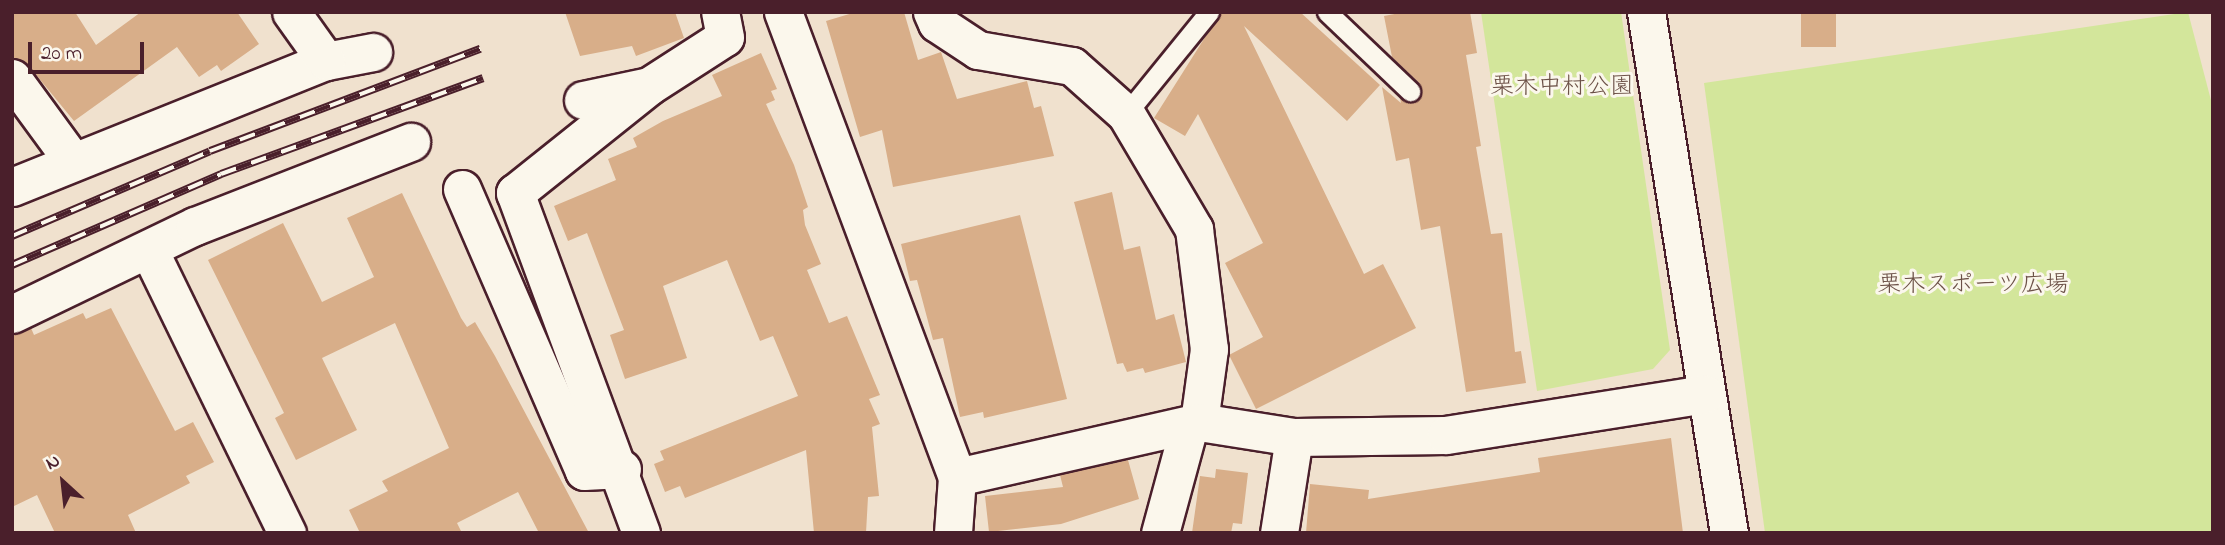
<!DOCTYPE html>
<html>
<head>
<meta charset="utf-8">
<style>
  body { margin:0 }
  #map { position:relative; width:2225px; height:545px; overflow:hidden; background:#f0e1ce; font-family:"Indie Flower","Klee One",sans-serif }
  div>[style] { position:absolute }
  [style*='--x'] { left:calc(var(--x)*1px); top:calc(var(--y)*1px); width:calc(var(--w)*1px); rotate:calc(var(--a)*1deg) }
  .green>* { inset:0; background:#d3e69b }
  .building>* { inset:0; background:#d8ae89; transform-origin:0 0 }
  .roads { filter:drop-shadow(2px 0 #4a1f2b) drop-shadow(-2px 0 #4a1f2b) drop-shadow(0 2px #4a1f2b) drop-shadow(0 -2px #4a1f2b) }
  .service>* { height:19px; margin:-9.5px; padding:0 9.5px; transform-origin:9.5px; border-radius:9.5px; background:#fbf7ec }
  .minor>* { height:37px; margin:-18.5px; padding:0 18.5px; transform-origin:18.5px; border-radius:18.5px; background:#fbf7ec }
  .rail>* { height:8px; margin-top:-4px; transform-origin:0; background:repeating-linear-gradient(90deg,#fbf7ec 0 16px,#4a1f2b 0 32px); box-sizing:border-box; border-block:2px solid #4a1f2b }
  span { translate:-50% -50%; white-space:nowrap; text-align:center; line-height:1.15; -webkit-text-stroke:6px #fbf7ec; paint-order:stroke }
  .park-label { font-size:24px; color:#6c5147 }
  .frame { position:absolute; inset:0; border:14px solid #4a1f2b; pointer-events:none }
  .north { position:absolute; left:28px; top:447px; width:70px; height:70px; -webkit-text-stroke:5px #fbf7ec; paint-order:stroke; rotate:333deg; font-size:19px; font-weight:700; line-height:28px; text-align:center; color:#4a1f2b }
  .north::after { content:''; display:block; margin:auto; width:24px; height:32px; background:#4a1f2b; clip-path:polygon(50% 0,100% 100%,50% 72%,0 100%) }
  .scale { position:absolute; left:28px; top:42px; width:116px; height:32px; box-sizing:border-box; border:4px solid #4a1f2b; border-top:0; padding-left:9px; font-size:21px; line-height:24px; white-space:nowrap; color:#4a1f2b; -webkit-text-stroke:5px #fbf7ec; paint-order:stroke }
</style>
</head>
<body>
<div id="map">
  <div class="green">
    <div style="clip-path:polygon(1481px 12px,1621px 12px,1670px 350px,1653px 369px,1537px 391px)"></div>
    <div style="clip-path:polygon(2188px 12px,2213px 108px,2213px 533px,1765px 533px,1704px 83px)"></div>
  </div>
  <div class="building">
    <div style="clip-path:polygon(12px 12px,75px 12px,96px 45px,141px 12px,237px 12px,259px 44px,221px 71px,217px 65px,199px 77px,177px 47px,74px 121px,28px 65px,12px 57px)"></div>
    <div style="clip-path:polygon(565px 12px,675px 12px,684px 38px,636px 56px,632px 46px,580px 56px)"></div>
    <div style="clip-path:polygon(856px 12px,904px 12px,918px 60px,941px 52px,957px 99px,1027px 81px,1034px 108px,1041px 106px,1054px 156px,893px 187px,882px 130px,860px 137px,826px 21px)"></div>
    <div style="clip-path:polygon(1221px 12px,1300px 12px,1380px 85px,1347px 121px,1244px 26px,1364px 274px,1383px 264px,1416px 328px,1256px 409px,1229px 355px,1263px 337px,1225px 263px,1263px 243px,1198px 114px,1185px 136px,1154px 118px)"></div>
    <div style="clip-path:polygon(1405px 12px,1470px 12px,1477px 53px,1466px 55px,1481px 146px,1476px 147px,1491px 234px,1502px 233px,1515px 352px,1521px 351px,1526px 383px,1466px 392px,1440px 226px,1421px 230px,1409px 158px,1396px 161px,1382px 87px,1401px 103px,1400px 98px,1413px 103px,1422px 95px,1419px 83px,1392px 57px,1384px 16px)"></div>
    <div style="left:1801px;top:12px;width:35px;height:35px"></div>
    <div style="clip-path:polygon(761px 53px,777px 89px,771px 91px,775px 100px,766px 104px,794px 165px,808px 207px,803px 210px,805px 225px,821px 264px,807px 270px,829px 323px,847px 316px,880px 395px,869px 399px,880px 424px,872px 427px,879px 496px,868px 497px,866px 533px,814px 533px,806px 450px,685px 498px,680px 486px,665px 492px,654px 464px,664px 460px,660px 451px,798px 396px,773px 336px,760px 341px,727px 260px,663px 286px,687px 358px,625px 379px,610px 335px,624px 330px,587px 233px,568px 241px,554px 206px,616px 180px,608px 159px,637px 147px,633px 138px,663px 121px,722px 96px,712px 75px)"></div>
    <div style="clip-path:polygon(1112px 192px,1124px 250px,1140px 246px,1156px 320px,1174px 314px,1186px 362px,1145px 373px,1143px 368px,1127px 372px,1123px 363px,1117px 364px,1074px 202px)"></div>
    <div style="clip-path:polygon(402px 193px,461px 318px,467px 327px,475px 322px,495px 356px,589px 533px,539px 533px,518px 492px,457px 523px,462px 533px,360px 533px,349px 510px,388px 491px,382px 481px,449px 448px,395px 323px,322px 358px,357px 430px,296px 460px,275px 418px,284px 413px,208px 260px,283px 223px,322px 302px,374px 277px,347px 218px)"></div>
    <div style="clip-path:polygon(1020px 215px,1067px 399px,984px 418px,983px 412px,960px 417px,943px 338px,933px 340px,917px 280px,910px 281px,901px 244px)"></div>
    <div style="clip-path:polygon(111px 308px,175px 431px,193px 422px,214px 462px,186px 476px,190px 483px,128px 515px,136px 533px,55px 533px,37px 495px,12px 507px,12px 335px,31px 328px,34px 335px,83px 313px,86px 319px)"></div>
    <div style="clip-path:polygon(1671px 438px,1683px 533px,1306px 533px,1310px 484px,1369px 490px,1368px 499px,1540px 472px,1538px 458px)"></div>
    <div style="clip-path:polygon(1128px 460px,1139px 499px,1061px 524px,989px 532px,985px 496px,1063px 487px,1060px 475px)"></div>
    <div style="clip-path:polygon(1216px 469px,1248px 473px,1242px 524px,1233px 523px,1231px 533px,1192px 533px,1200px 476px,1215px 478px)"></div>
  </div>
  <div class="roads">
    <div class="service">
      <div style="--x:1327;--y:12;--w:115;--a:43.6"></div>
      <div style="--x:1126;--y:114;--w:132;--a:-50.9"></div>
    </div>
    <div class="minor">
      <div style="--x:783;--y:12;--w:496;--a:69.5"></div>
      <div style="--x:957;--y:477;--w:56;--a:94.1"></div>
      <div style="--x:932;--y:12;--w:12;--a:66"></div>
      <div style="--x:937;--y:23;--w:49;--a:33.4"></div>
      <div style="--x:978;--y:50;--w:95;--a:9.7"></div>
      <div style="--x:1072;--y:66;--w:72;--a:41.6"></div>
      <div style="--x:1126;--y:114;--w:134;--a:59.4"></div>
      <div style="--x:1194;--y:229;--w:121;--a:82.9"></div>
      <div style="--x:1209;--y:349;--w:74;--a:97.8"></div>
      <div style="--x:1646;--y:12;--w:528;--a:80.95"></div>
      <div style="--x:326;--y:61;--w:48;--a:-10.8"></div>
      <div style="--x:12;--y:78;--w:102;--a:53.8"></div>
      <div style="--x:583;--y:100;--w:62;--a:-12"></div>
      <div style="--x:12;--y:187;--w:338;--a:-21.9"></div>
      <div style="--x:326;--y:61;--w:60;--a:-125.5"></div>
      <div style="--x:462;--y:189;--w:307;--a:66.6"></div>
      <div style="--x:584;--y:471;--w:38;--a:-3"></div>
      <div style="--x:149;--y:250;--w:315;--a:64"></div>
      <div style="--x:12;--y:314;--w:203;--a:-25.7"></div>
      <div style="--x:195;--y:226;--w:232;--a:-21.3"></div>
      <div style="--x:957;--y:477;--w:248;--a:-12.8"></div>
      <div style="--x:1199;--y:422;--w:96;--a:9"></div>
      <div style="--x:1294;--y:437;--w:152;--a:-0.8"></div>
      <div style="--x:1446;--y:435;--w:262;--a:-9"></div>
      <div style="--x:641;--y:533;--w:363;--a:-110.3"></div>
      <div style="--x:515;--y:193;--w:171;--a:-38.6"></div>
      <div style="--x:649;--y:86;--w:90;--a:-32.8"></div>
      <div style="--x:725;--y:37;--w:25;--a:-101"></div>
      <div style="--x:1160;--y:533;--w:111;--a:-74.8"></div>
      <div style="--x:1279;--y:533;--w:97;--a:-81.1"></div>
    </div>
  </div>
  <div class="rail">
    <div style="--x:12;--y:236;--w:215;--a:-23.2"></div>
    <div style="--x:210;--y:151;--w:289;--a:-20.7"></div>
    <div style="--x:12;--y:265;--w:228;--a:-23.5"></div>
    <div style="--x:221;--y:174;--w:279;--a:-20.1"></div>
  </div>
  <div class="park-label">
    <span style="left:1562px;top:88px">栗木中村公園</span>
    <span style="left:1973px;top:286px">栗木スポーツ広場</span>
  </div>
  <div class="frame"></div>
  <div class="north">N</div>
  <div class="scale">20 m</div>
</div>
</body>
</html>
